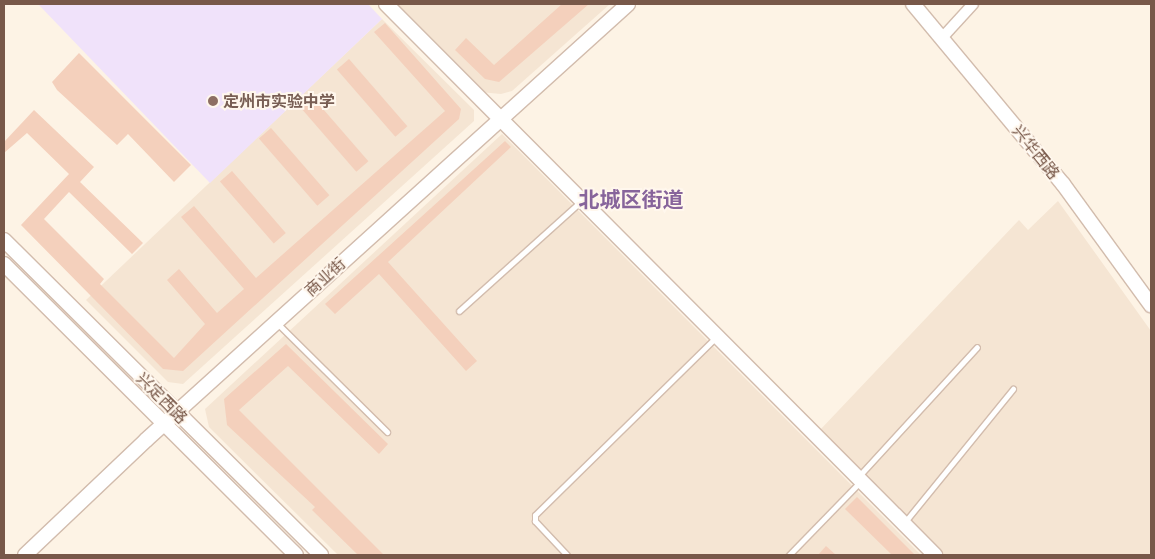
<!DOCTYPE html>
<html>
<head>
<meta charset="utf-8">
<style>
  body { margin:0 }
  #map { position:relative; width:1155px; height:559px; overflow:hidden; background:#fdf3e5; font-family:"Exo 2","Noto Sans SC",sans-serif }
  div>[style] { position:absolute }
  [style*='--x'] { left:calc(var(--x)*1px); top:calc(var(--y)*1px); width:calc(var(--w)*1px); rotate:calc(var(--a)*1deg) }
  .residential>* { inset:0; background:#f5e5d3 }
  .education>* { inset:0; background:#f0e2fa }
  .building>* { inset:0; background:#f4d0bc; transform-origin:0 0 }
  .roads { filter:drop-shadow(1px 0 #d2bcad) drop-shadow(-1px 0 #d2bcad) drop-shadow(0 1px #d2bcad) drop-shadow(0 -1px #d2bcad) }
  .lane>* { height:5px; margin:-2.5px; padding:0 2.5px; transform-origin:2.5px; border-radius:2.5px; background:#fff }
  .street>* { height:10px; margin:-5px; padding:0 5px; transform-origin:5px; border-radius:5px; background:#fff }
  .secondary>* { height:14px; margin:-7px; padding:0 7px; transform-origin:7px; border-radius:7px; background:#fff }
  .dots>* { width:14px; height:14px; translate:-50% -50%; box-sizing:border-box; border:2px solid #fff7ed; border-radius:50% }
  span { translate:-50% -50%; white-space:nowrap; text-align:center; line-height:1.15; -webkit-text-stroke:4px #fff7ed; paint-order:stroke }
  .education-label { font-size:16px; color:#785e54; font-weight:700 }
  .left { translate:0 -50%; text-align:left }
  .street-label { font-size:16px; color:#785849 }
  .district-label { font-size:21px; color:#87649b; font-weight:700 }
  .frame { position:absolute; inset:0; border:5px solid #785849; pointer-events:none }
</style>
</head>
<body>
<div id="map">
  <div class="residential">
    <div style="clip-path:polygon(394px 4px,610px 4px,512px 91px,501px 94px,480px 92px)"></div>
    <div style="clip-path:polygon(382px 19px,474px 110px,474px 121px,183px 384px,168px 382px,86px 300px)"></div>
    <div style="clip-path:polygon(502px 134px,921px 555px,338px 555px,209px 427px,205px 409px)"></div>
    <div style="clip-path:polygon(1058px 201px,1151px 331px,1151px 555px,944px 555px,820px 430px,1019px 220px,1028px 230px)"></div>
  </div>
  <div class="education">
    <div style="clip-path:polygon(38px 4px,368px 4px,382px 19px,210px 183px)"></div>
  </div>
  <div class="building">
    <div style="clip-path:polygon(562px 4px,589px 4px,499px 82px,485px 79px,455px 50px,466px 38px,494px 65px)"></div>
    <div style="clip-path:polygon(385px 23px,461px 109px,459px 119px,183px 371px,163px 369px,21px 225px,69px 174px,27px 133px,4px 153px,4px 142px,34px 110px,94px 167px,80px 182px,143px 243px,132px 254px,69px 192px,44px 219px,104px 279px,100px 284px,174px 358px,205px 324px,167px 280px,179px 269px,217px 313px,244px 289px,181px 217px,194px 206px,256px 278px,445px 111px,374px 32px)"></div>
    <div style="clip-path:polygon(79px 53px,191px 165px,174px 182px,128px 134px,117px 145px,57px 90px,52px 82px)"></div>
    <div style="left:349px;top:59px;width:89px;height:16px;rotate:49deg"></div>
    <div style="left:310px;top:94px;width:89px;height:16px;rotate:49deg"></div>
    <div style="left:271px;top:128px;width:89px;height:16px;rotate:49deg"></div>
    <div style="clip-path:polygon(505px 141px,511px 147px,388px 262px,477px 361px,466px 371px,379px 274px,335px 314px,325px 304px)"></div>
    <div style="left:232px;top:171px;width:82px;height:16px;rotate:49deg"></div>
    <div style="clip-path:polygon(286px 344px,388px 444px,379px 454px,288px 366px,239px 410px,384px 555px,358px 555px,312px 510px,315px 507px,227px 425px,224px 399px)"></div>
    <div style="clip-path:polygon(857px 497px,915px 555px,892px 555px,845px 509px)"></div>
    <div style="clip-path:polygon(826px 546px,836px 555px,818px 555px)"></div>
  </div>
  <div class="roads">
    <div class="lane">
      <div style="--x:459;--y:311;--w:164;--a:-42"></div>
      <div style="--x:277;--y:323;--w:155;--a:44.7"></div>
      <div style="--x:858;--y:477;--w:176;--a:-47.5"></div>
      <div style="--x:904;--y:523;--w:173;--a:-50.9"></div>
      <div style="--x:567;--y:555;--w:47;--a:-133.3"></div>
      <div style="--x:535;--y:521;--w:6;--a:-90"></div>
      <div style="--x:535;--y:515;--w:254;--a:-44.5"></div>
      <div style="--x:789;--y:555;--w:102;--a:-45.8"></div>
    </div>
    <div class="street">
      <div style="--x:942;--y:38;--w:46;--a:-47.6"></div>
    </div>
    <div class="secondary">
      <div style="--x:386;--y:4;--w:778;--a:45.1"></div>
      <div style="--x:913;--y:4;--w:234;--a:50.2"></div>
      <div style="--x:1063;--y:184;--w:150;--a:54"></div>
      <div style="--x:4;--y:240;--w:447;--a:44.8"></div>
      <div style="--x:4;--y:264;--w:412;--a:44.9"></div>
      <div style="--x:25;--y:555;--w:167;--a:-43.5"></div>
      <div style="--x:146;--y:440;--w:650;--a:-42.13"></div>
    </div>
  </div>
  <div class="dots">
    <div style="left:213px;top:101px;background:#8d6e63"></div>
  </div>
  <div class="education-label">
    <span class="left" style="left:223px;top:101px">定州市实验中学</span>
  </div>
  <div class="street-label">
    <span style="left:1036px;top:152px;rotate:51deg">兴华西路</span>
    <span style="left:325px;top:277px;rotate:-42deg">商业街</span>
    <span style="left:162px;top:398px;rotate:45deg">兴定西路</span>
  </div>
  <div class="district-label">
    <span style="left:631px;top:199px">北城区街道</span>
  </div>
  <div class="frame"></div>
</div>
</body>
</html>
